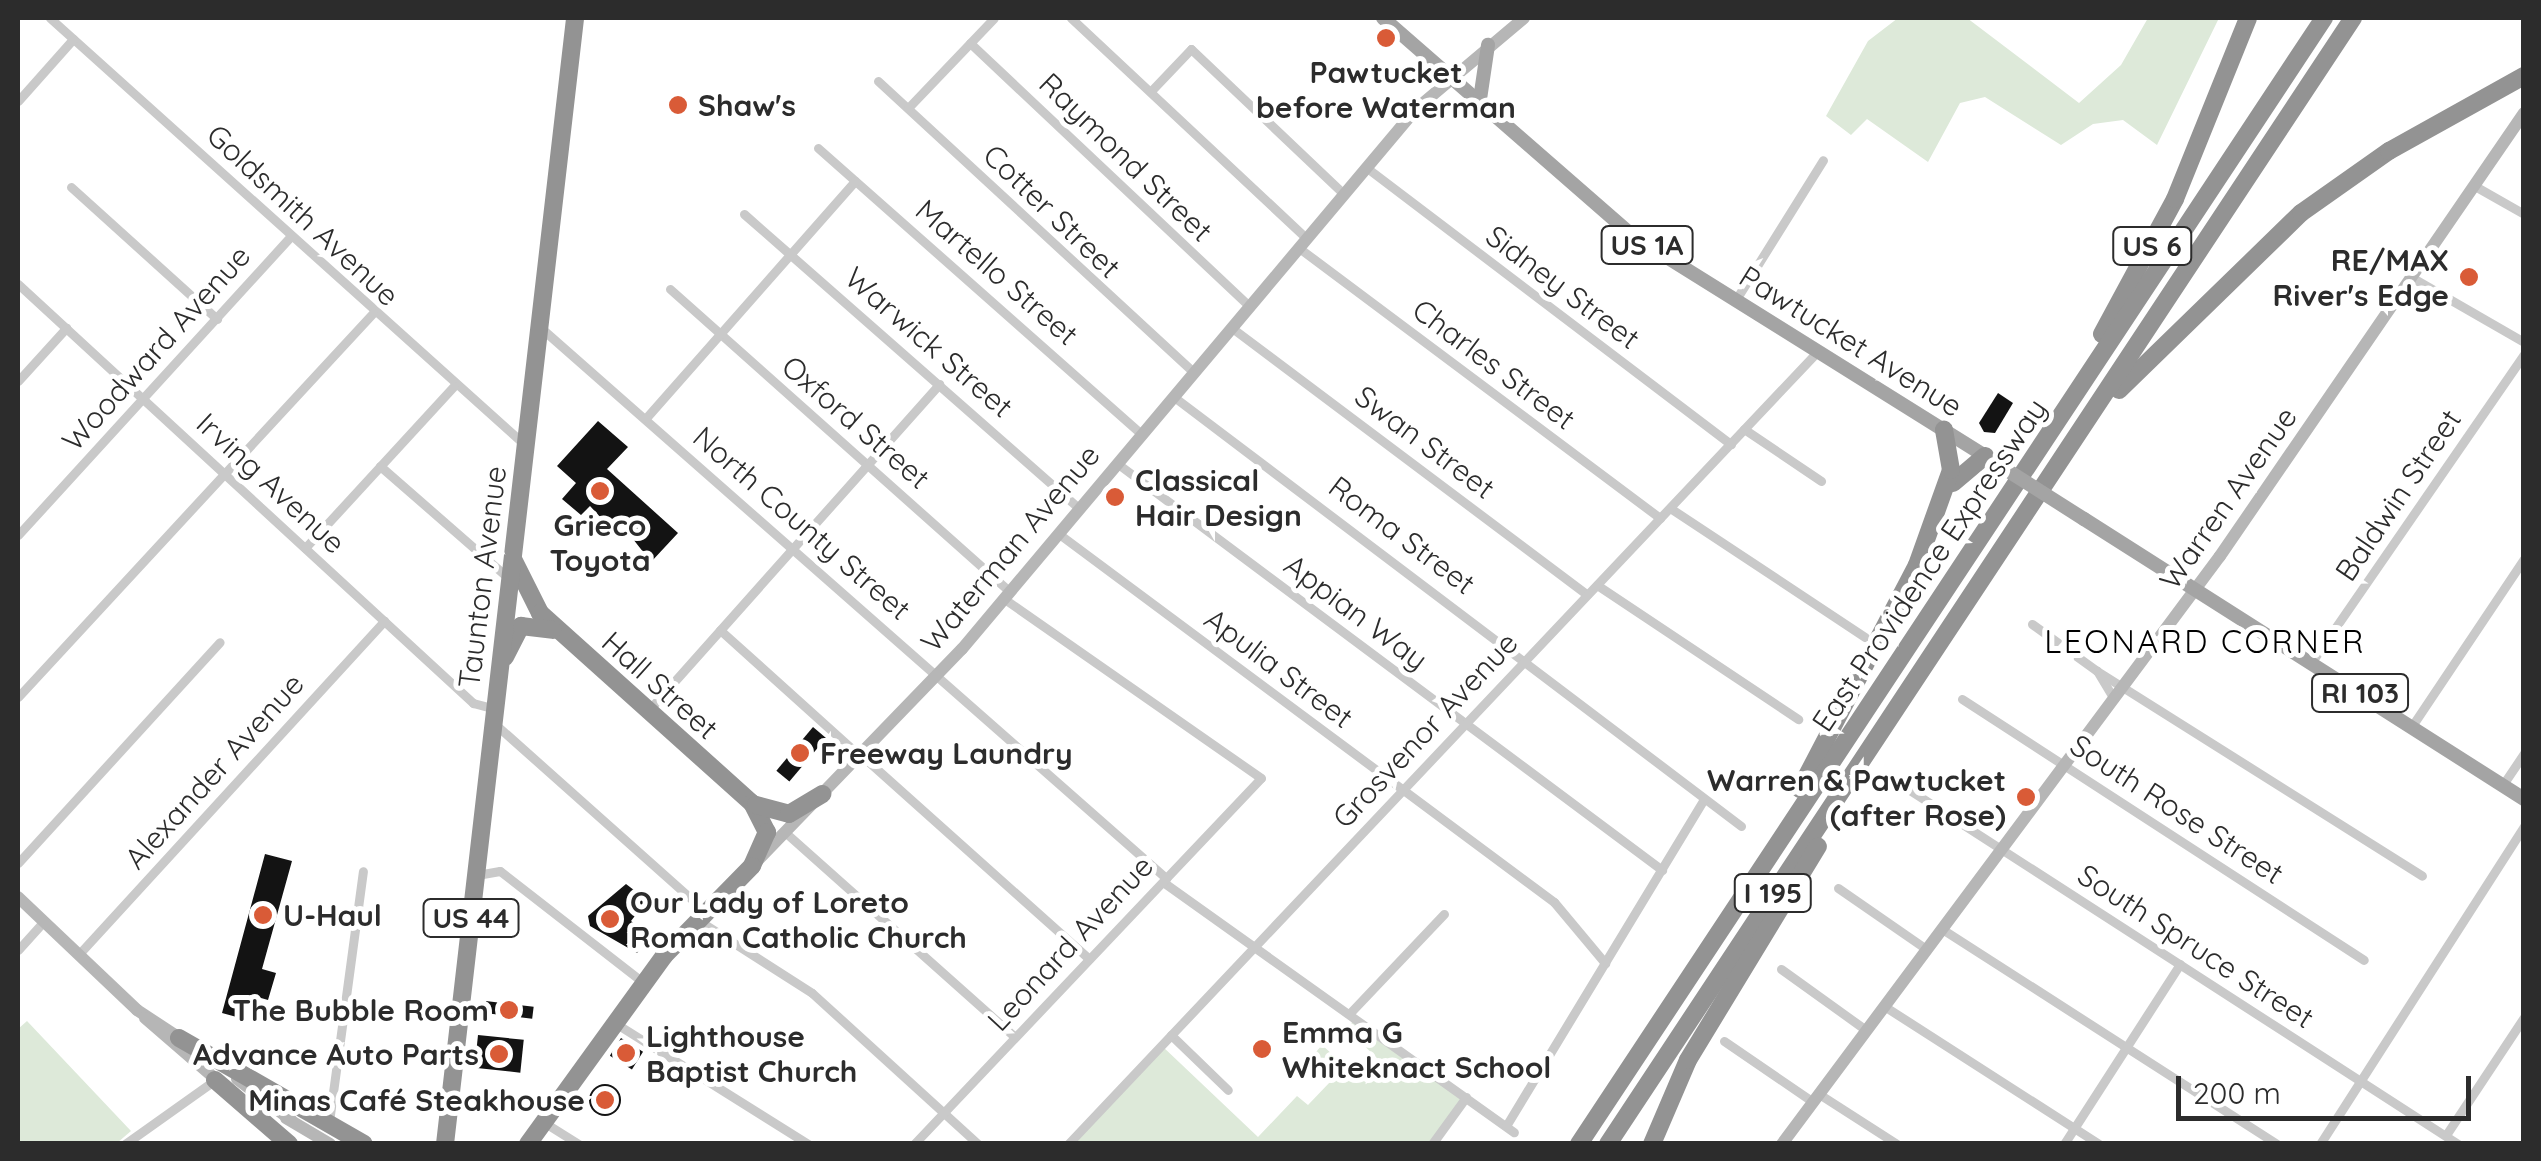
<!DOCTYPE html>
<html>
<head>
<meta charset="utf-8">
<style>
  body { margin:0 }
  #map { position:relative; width:2541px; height:1161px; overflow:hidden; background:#fff; font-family:Quicksand,sans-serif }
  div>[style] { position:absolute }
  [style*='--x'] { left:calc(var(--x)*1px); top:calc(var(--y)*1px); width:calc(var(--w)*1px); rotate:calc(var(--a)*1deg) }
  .green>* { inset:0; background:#dde9d9 }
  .building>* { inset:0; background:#131313; transform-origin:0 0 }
  .round { border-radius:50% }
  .street>* { height:9px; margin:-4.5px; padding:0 4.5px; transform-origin:4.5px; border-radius:4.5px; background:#c9c9c9 }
  .secondary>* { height:12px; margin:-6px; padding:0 6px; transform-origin:6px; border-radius:6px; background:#b6b6b6 }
  .primary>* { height:14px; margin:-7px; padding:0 7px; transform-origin:7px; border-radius:7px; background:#a4a4a4 }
  .highway>* { height:18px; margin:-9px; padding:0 9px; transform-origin:9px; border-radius:9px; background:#939393 }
  .primary-bridge>* { height:14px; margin:-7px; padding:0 7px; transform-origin:7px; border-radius:7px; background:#a4a4a4 }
  .dots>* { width:28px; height:28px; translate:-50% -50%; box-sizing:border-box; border:5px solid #fff; border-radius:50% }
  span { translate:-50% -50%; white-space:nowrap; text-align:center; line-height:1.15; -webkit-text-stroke:10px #fff; paint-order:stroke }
  .shield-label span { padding:2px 8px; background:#fff; border:2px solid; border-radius:8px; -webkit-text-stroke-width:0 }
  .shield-label { font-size:28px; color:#2c2c2c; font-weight:700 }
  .poi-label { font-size:30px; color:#2c2c2c; font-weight:700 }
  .left { translate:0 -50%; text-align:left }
  .right { translate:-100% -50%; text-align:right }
  .street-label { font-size:30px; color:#2c2c2c }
  .neighbourhood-label { font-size:32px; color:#000; letter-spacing:2.5px }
  .frame { position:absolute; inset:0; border:20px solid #2c2c2c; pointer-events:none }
  .scale { position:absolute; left:2176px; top:1076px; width:295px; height:45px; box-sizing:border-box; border:5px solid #2c2c2c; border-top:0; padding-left:12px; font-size:30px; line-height:35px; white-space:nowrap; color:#2c2c2c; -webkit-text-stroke:8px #fff; paint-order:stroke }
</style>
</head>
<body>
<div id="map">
  <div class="green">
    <div style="clip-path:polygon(1898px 18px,1967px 18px,2079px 103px,2121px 65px,2148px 18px,2219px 18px,2157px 145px,2123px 120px,2093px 124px,2061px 145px,1985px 97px,1960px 103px,1928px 162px,1867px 119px,1851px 135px,1826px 116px,1868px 41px)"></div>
    <div style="clip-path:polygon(1355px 1018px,1467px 1098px,1434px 1143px,1070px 1144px,1161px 1045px,1258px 1137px,1297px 1096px,1308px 1105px,1330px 1082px,1309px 1060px,1322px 1045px,1362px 1081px,1381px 1062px,1347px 1029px)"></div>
    <div style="clip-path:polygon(27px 1021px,131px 1131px,117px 1143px,18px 1143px,18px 1029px)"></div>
  </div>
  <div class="building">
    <div style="clip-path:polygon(1998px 393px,2013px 403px,1995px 433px,1984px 432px,1979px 423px)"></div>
    <div style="clip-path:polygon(598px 421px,628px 447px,607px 469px,678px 533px,651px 562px,622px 525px,615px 533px,590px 506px,581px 515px,562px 499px,576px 483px,557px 466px)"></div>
    <div style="left:813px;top:727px;width:17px;height:57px;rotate:40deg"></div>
    <div style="clip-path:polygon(265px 854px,292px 861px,262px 969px,276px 973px,268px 1000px,250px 995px,244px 1019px,222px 1013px)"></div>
    <div style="clip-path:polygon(626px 884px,647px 900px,631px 921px,650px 936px,637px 953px,590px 926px,588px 916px)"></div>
    <div style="left:486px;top:1001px;width:48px;height:12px;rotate:7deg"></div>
    <div style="left:478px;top:1035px;width:46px;height:33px;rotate:6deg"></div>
    <div style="left:621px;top:1038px;width:26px;height:21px;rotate:32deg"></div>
    <div class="round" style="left:589px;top:1084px;width:32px;height:32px"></div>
  </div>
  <div class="street">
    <div style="--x:50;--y:18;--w:639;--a:41.95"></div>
    <div style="--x:1071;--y:18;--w:323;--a:43.1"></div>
    <div style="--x:970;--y:43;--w:385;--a:43.3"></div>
    <div style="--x:878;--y:81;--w:430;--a:42.7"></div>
    <div style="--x:1151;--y:91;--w:58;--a:-46.4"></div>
    <div style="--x:1191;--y:49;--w:211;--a:43.5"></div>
    <div style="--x:18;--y:101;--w:83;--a:-48.4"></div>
    <div style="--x:908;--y:108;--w:124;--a:-46.3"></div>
    <div style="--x:818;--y:148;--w:433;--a:41.5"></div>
    <div style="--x:1367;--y:168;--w:457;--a:37.2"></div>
    <div style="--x:2473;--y:185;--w:59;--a:29.6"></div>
    <div style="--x:71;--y:187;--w:197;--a:42.1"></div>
    <div style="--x:744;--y:214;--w:447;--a:41.3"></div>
    <div style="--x:1299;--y:248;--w:451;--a:36.8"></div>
    <div style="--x:2411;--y:277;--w:130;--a:29.9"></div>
    <div style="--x:18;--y:284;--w:619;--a:42.64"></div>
    <div style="--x:473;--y:703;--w:23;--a:15"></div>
    <div style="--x:670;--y:289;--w:455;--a:41.7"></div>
    <div style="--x:1735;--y:301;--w:166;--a:-58"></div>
    <div style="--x:541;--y:328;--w:833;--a:41.35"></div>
    <div style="--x:1232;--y:328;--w:444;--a:36.9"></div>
    <div style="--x:18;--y:381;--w:72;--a:-47.8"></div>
    <div style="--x:1174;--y:397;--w:711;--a:37.11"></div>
    <div style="--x:646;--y:418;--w:316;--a:-48.6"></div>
    <div style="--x:1744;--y:429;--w:93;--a:34"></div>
    <div style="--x:1118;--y:464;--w:679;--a:36.73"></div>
    <div style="--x:380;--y:466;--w:167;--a:41.1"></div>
    <div style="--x:1670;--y:508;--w:234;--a:33.5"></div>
    <div style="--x:1059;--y:534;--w:617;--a:36.63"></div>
    <div style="--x:1554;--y:902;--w:80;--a:50.1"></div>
    <div style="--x:18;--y:535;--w:403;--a:-47.6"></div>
    <div style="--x:305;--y:548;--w:220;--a:-47.4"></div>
    <div style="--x:1597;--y:585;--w:242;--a:33.7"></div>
    <div style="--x:2032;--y:624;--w:80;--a:35.9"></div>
    <div style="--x:720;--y:630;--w:188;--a:42"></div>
    <div style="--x:2311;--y:663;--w:375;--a:-55.4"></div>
    <div style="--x:18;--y:697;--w:523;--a:-47.25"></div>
    <div style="--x:1962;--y:699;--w:479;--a:33"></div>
    <div style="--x:2114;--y:699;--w:33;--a:-121"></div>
    <div style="--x:2097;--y:671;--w:384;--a:32.2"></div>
    <div style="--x:648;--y:711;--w:438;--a:-48.3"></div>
    <div style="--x:495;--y:724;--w:283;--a:41.7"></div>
    <div style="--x:2412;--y:726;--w:201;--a:-56.2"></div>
    <div style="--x:861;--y:755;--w:306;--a:41.8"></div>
    <div style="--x:2502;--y:786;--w:40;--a:-56"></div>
    <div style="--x:1908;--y:789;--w:655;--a:32.84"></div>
    <div style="--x:787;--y:834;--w:305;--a:41.7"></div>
    <div style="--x:18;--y:863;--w:299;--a:-47.6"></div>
    <div style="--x:477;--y:875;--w:23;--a:-10"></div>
    <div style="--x:500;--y:871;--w:182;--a:37.9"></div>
    <div style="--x:1163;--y:882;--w:431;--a:35.5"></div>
    <div style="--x:1838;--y:888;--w:107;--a:34.7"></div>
    <div style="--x:698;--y:920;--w:135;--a:32.6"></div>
    <div style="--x:812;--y:993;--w:224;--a:42.3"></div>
    <div style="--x:1942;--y:929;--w:398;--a:32.7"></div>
    <div style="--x:18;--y:950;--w:39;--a:-48"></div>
    <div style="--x:79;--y:954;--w:452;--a:-47.5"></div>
    <div style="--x:1781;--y:969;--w:105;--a:35.7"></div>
    <div style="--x:1884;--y:1006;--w:255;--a:32.7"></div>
    <div style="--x:1349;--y:1014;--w:138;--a:-46.5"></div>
    <div style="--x:615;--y:1023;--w:228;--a:32.1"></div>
    <div style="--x:1171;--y:1035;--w:79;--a:44"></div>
    <div style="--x:1724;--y:1041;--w:108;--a:34.4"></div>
    <div style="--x:1819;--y:1094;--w:93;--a:32.7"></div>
    <div style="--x:329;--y:1122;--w:253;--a:-82.3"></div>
    <div style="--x:545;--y:1123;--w:40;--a:32"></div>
    <div style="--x:1506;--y:1126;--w:382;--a:-58.8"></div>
    <div style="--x:2446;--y:1135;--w:141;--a:-56.5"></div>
    <div style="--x:125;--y:1144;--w:110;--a:-35.4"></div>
    <div style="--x:914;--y:1144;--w:504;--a:-46.53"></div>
    <div style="--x:1261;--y:778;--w:313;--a:-145.1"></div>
    <div style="--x:1068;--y:1144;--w:1091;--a:-46.6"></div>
    <div style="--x:1432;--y:1144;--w:58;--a:-54.1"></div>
    <div style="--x:2064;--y:1144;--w:214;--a:-57.2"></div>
    <div style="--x:2320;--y:1144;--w:378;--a:-57.3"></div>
  </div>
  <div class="secondary">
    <div style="--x:757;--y:861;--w:295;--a:-46"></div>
    <div style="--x:962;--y:649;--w:705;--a:-49.94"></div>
    <div style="--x:1416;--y:109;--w:141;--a:-40.1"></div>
    <div style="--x:18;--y:897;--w:164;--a:43.5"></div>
    <div style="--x:137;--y:1010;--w:56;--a:33.4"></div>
    <div style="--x:145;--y:1018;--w:99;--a:40.9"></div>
    <div style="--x:237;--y:1079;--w:68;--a:37.2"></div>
    <div style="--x:286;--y:1118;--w:51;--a:30.6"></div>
    <div style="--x:1782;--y:1144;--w:733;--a:-53.32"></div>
    <div style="--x:2220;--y:556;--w:537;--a:-55.54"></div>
  </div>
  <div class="primary">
    <div style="--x:1383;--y:18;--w:332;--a:41.1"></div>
    <div style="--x:1633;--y:236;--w:435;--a:32"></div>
    <div style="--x:1416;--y:109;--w:63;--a:-2.7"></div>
    <div style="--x:1479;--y:106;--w:62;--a:-81.6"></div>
    <div style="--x:2084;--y:519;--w:522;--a:32.47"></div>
  </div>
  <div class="highway">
    <div style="--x:2102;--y:334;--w:153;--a:-61.6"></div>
    <div style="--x:2175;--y:199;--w:195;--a:-68"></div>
    <div style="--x:2119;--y:390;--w:254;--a:-44.2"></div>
    <div style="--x:2301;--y:213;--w:108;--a:-35.2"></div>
    <div style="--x:2389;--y:151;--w:154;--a:-29.1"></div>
    <div style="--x:1953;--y:483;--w:42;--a:-40.2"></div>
    <div style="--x:514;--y:561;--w:58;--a:63.4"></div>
    <div style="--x:540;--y:613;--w:285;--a:41.9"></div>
    <div style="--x:752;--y:803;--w:33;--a:63"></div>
    <div style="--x:767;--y:832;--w:37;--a:114"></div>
    <div style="--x:752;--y:866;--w:126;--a:134.4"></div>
    <div style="--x:664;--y:956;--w:232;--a:125.9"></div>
    <div style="--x:505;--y:657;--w:35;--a:-63"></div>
    <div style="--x:521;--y:626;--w:32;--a:7"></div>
    <div style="--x:1800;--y:789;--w:253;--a:-62.4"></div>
    <div style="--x:1917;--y:565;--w:101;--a:-70.3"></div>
    <div style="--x:1951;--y:470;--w:41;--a:-99.9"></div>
    <div style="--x:756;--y:805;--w:34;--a:15"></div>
    <div style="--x:789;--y:814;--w:39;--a:-31"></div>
    <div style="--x:179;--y:1038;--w:213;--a:29.8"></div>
    <div style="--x:215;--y:1080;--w:98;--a:40.9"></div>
    <div style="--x:445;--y:1144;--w:1133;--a:-83.41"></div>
    <div style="--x:1579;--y:1144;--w:1350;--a:-56.51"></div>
    <div style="--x:1608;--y:1144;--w:1350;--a:-56.51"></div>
    <div style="--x:1652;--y:1144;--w:91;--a:-66.8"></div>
    <div style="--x:1688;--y:1060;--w:250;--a:-58.7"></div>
  </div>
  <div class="primary-bridge">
    <div style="--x:2002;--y:467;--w:97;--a:32.4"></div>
  </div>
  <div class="dots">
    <div style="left:1386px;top:38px;background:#d95b37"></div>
    <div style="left:678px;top:105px;background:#d95b37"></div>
    <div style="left:2469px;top:277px;background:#d95b37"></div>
    <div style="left:600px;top:491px;background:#d95b37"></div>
    <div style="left:1115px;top:497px;background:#d95b37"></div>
    <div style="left:800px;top:753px;background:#d95b37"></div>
    <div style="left:2026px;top:797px;background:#d95b37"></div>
    <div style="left:263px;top:915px;background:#d95b37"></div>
    <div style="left:610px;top:919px;background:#d95b37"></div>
    <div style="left:509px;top:1010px;background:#d95b37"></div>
    <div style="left:1262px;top:1049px;background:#d95b37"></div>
    <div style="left:626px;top:1053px;background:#d95b37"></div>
    <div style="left:499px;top:1054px;background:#d95b37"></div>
    <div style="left:605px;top:1100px;background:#d95b37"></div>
  </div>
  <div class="shield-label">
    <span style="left:1647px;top:245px">US 1A</span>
    <span style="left:2152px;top:246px">US 6</span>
    <span style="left:2360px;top:693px">RI 103</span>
    <span style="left:1773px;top:893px">I 195</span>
    <span style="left:471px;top:918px">US 44</span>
  </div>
  <div class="poi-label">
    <span style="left:1386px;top:89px">Pawtucket<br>before Waterman</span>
    <span class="left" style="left:698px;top:105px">Shaw's</span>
    <span class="right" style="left:2449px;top:277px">RE/MAX<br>River's Edge</span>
    <span class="left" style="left:1135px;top:497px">Classical<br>Hair Design</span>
    <span style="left:600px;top:542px">Grieco<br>Toyota</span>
    <span class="left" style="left:820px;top:753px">Freeway Laundry</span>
    <span class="right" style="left:2006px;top:797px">Warren &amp; Pawtucket<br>(after Rose)</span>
    <span class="left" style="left:630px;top:919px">Our Lady of Loreto<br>Roman Catholic Church</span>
    <span class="left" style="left:283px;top:915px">U-Haul</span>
    <span class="right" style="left:489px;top:1010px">The Bubble Room</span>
    <span class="left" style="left:1282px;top:1049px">Emma G<br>Whiteknact School</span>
    <span class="left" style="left:646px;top:1053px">Lighthouse<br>Baptist Church</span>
    <span class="right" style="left:479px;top:1054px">Advance Auto Parts</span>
    <span class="right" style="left:585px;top:1100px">Minas Café Steakhouse</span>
  </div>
  <div class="street-label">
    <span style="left:1126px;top:157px;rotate:44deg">Raymond Street</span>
    <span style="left:1052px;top:211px;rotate:44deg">Cotter Street</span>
    <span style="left:303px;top:215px;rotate:43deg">Goldsmith Avenue</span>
    <span style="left:997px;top:272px;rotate:41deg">Martello Street</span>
    <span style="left:1563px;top:287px;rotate:37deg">Sidney Street</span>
    <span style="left:1851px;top:341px;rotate:32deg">Pawtucket Avenue</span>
    <span style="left:929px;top:342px;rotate:41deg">Warwick Street</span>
    <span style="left:156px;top:348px;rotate:-48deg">Woodward Avenue</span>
    <span style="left:1494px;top:364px;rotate:37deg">Charles Street</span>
    <span style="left:856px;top:422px;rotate:41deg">Oxford Street</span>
    <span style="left:1425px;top:442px;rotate:37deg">Swan Street</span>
    <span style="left:271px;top:483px;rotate:43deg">Irving Avenue</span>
    <span style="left:2398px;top:495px;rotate:-56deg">Baldwin Street</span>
    <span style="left:2228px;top:498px;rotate:-55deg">Warren Avenue</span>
    <span style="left:802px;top:523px;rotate:41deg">North County Street</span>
    <span style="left:1402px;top:535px;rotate:37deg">Roma Street</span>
    <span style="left:1010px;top:548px;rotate:-50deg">Waterman Avenue</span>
    <span style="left:1929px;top:565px;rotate:-56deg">East Providence Expressway</span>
    <span style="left:482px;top:577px;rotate:-83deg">Taunton Avenue</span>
    <span style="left:1356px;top:612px;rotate:37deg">Appian Way</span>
    <span style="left:1279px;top:668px;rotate:37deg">Apulia Street</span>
    <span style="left:660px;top:685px;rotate:42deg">Hall Street</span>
    <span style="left:1425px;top:730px;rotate:-47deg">Grosvenor Avenue</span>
    <span style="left:214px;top:771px;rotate:-48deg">Alexander Avenue</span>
    <span style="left:2177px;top:809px;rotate:33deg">South Rose Street</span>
    <span style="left:1070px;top:943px;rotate:-47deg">Leonard Avenue</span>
    <span style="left:2196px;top:946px;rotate:33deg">South Spruce Street</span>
  </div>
  <div class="neighbourhood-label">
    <span style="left:2205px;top:641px">LEONARD CORNER</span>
  </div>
  <div class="frame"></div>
  <div class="scale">200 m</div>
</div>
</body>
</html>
